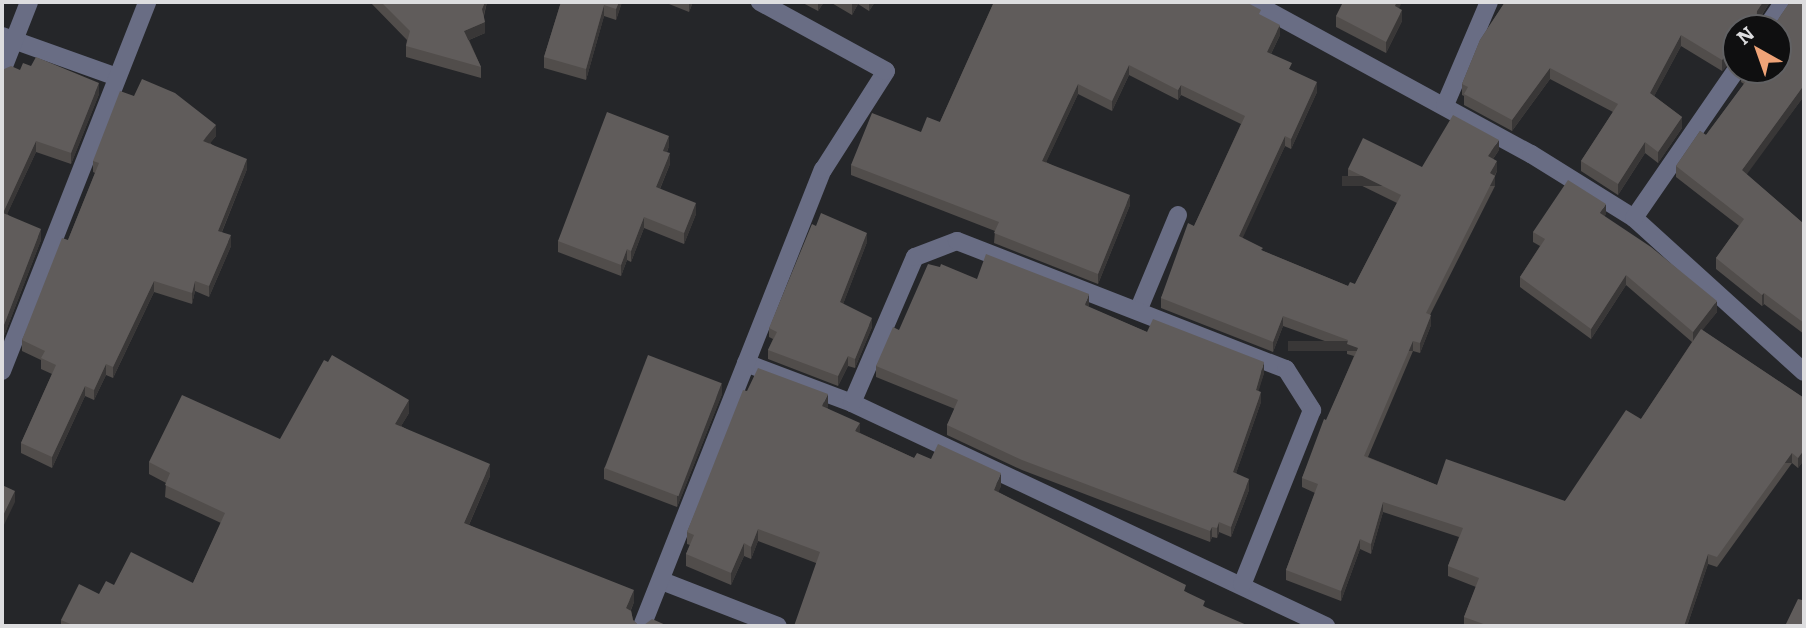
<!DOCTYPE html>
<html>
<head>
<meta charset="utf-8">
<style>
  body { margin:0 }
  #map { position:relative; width:1806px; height:628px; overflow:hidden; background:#252629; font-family:Literata,serif }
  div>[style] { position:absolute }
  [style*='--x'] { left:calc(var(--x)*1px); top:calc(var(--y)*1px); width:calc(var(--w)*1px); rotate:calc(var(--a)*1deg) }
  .minor>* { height:18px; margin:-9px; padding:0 9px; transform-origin:9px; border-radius:9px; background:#696d84 }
  .wall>* { inset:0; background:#514d4b }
  .shaded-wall>* { inset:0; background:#393737; transform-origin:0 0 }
  .building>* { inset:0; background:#605c5b; transform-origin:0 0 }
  span { translate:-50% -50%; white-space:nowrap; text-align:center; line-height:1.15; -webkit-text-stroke:6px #0f0f10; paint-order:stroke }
  .frame { position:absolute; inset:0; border:4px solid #dddddf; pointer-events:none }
  .north { position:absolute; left:1722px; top:14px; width:70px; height:70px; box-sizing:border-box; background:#0f0f10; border:2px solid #616163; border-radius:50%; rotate:320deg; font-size:19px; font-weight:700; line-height:28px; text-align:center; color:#dddddf }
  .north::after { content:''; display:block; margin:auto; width:24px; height:32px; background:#efa377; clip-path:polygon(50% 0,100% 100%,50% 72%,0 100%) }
</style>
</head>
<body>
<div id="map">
  <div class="minor">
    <div style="--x:1252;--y:2;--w:318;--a:28.6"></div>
    <div style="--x:1531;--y:154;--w:121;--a:31.9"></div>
    <div style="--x:1634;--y:218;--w:229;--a:42.2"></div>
    <div style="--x:1766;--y:28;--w:30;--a:-56"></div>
    <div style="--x:2;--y:36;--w:122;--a:19.6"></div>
    <div style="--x:2;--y:71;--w:74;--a:-68.6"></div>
    <div style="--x:1445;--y:105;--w:112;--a:-66.9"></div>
    <div style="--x:1634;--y:218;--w:180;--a:-55.4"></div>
    <div style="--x:1138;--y:311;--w:104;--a:-67.4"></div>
    <div style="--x:746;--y:363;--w:113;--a:20.7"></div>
    <div style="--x:852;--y:403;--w:524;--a:25.2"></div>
    <div style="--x:2;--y:371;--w:396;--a:-68.5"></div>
    <div style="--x:852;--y:403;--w:159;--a:-66.7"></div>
    <div style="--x:915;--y:257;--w:45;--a:-20.9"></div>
    <div style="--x:957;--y:241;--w:353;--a:21.3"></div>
    <div style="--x:1286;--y:369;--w:49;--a:57.6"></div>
    <div style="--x:1312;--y:410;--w:188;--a:111.8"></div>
    <div style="--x:662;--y:581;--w:124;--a:21.2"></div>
    <div style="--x:642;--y:626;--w:491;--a:-68.4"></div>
    <div style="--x:823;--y:170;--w:117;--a:-57.5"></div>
    <div style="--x:886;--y:71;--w:144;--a:-151.3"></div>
  </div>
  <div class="wall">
    <div style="clip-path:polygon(370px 2px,487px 2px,484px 16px,485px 33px,469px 40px,481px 67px,481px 78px,406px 57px,406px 46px,407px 40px)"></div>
    <div style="clip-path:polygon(561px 2px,622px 2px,616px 20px,604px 16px,586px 80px,544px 68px,544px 57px)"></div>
    <div style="clip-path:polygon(664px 2px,693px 2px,689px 12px)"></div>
    <div style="clip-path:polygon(801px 2px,824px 2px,818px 11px)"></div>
    <div style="clip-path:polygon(830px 2px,875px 2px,869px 11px,858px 4px,852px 15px)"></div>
    <div style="clip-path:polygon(988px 2px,1246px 2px,1280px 35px,1271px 54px,1317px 92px,1291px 149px,1285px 146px,1242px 238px,1263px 251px,1348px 286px,1355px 284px,1397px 203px,1348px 179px,1348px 169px,1422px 167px,1499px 150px,1493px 159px,1497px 171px,1495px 176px,1495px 186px,1430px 315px,1431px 325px,1420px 353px,1413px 351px,1368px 457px,1437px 485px,1565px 501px,1641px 419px,1692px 342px,1626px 285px,1591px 339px,1520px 287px,1520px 277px,1540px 246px,1533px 242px,1533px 232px,1606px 214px,1604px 216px,1717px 312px,1702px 330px,1804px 398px,1804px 460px,1798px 468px,1792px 463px,1717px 567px,1708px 564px,1687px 626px,1464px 626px,1464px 617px,1476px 587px,1448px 576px,1448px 566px,1459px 537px,1383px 512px,1371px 554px,1360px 549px,1341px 601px,1286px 580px,1286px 570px,1315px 493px,1302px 487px,1302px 478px,1354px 356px,1347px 354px,1347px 349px,1283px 326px,1273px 352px,1161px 308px,1161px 298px,1241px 124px,1181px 95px,1178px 100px,1129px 75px,1112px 111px,1078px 94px,1046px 162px,1130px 205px,1098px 284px,994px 243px,995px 231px,851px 175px,851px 165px,921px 132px,940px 122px,993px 4px)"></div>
    <div style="clip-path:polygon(1505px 2px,1770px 2px,1757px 23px,1760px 27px,1770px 28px,1775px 24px,1790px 2px,1804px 2px,1804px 96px,1746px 174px,1804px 224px,1804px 334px,1764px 304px,1762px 306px,1716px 269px,1716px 258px,1739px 226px,1676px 177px,1676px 166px,1700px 131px,1706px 135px,1744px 84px,1741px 82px,1742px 70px,1778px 70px,1778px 28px,1736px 28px,1736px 60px,1732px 60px,1722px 71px,1681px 46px,1654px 96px,1682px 117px,1682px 128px,1658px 163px,1645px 153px,1618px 195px,1581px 171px,1581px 161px,1613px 112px,1550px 79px,1512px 131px,1464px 105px,1464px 96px,1462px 95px,1462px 84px,1480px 40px)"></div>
    <div style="clip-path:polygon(1399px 8px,1402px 21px,1386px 53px,1336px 27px,1336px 16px)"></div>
    <div style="clip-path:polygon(2px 70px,20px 70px,99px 94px,71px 164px,36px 152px,7px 214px,41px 240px,2px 341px)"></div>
    <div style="clip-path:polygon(216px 136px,210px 143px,247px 169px,222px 232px,231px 246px,209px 297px,195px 291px,192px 304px,154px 292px,113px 378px,106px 375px,94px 400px,85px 396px,52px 468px,21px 453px,21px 443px,52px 374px,41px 369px,41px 360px,22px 351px,22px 340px,68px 240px,95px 173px,93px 172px,93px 161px)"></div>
    <div style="clip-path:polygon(669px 146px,667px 152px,670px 164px,660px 189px,696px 214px,684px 244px,644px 228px,631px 262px,627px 260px,621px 276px,558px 252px,558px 241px)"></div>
    <div style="clip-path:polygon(867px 242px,843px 304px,872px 327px,855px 368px,848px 366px,838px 386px,768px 359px,768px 350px,773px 339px,769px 337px,769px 328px)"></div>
    <div style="clip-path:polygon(977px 279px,1089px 305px,1088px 307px,1147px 332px,1264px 373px,1258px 391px,1261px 402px,1236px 473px,1249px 490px,1231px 537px,1219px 532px,1217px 538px,1212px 537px,1210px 542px,1022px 470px,947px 435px,947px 425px,955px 409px,876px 377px,876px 366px,899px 330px)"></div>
    <div style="clip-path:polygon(747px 391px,828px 406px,827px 408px,860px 433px,914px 458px,931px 459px,1001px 486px,998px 492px,1186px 592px,1205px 607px,816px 563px,758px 541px,751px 559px,744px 556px,731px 585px,686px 566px,686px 554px,690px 545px,687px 544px,687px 532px)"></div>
    <div style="clip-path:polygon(722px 394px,677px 507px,604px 479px,604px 468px)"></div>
    <div style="clip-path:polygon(409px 413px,401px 426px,490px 476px,469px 525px,634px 602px,631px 610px,633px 620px,637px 624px,668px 626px,61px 626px,61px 620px,114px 585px,193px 583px,221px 523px,165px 497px,166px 483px,149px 474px,149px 462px,280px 439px)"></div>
  </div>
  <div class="shaded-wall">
    <div style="clip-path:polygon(485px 2px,487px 2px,482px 20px,482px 9px)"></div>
    <div style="clip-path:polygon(619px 2px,622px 2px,616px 20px,616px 9px)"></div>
    <div style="clip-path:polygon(689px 2px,693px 2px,689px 12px)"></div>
    <div style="clip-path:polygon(818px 2px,824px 2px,818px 11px)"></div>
    <div style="clip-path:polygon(854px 2px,858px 2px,858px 4px,852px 15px,852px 4px)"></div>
    <div style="clip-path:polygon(869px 2px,875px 2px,869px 11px)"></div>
    <div style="clip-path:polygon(1397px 2px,1402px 2px,1395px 17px,1395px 6px)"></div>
    <div style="clip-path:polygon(1763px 2px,1770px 2px,1757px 22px,1756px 28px,1757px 11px)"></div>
    <div style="clip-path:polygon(604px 5px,604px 16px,586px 80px,586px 69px)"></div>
    <div style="clip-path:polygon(1402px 10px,1402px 21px,1386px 53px,1386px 42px)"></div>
    <div style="clip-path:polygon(485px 22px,485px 33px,464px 42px,464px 31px)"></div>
    <div style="clip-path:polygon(1280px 25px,1280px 35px,1267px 62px,1267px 52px)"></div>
    <div style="clip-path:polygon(1681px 35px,1681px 46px,1650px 104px,1650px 93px)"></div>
    <div style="clip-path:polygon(1732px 49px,1732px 60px,1722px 71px,1722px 60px)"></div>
    <div style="clip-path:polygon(1129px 65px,1129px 75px,1112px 111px,1112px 101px)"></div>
    <div style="clip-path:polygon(1550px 68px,1550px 79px,1512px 131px,1512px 120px)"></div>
    <div style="clip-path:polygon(1317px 82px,1317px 92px,1291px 149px,1291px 139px)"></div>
    <div style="clip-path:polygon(99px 83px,99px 94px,71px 164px,71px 153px)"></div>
    <div style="clip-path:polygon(1078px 84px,1078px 94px,1042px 171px,1042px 161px)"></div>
    <div style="clip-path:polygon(1181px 85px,1181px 95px,1178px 100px,1178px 90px)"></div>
    <div style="clip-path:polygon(1804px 85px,1804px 96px,1742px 181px,1742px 170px)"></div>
    <div style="clip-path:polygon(1682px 117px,1682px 128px,1658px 163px,1658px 152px)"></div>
    <div style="clip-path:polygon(216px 125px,216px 136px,203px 151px,203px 141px)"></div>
    <div style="clip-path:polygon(669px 136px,669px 146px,663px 162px,663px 151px)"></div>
    <div style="clip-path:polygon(1285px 136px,1285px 146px,1239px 246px,1239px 236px)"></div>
    <div style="clip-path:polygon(1499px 140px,1499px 150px,1488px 166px,1488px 156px)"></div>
    <div style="clip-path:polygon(36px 141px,36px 152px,3px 223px,3px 213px)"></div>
    <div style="clip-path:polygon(1645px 142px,1645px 153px,1618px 195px,1618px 184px)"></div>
    <div style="clip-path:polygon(670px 153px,670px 164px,656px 198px,656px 187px)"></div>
    <div style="clip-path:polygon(247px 159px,247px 169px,218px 241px,218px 231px)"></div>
    <div style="clip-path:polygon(1497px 161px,1497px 171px,1490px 183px,1490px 173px)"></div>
    <div style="left:1495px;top:176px;width:10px;height:153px;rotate:90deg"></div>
    <div style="clip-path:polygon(1130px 195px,1130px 205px,1098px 284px,1098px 274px)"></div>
    <div style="clip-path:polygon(696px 203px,696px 214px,684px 244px,684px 233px)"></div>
    <div style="clip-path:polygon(1606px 204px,1606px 214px,1600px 223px,1600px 213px)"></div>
    <div style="clip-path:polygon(644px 217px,644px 228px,631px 262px,631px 251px)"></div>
    <div style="clip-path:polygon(41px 229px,41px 240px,2px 341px,2px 330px)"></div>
    <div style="clip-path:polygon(867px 233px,867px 242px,840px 312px,840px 302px)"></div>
    <div style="clip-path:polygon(231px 235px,231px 246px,209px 297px,209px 286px)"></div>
    <div style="clip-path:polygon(627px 249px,627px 260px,621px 276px,621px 265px)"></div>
    <div style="clip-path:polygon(1626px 275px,1626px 285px,1591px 339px,1591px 329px)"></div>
    <div style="clip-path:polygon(154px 281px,154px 292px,113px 378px,113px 367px)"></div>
    <div style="clip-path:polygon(195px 281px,195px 291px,192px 304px,192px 293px)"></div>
    <div style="clip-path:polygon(1764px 293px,1764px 304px,1762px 306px,1762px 295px)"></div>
    <div style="clip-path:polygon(1089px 294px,1089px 305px,1085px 315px,1085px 305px)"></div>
    <div style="clip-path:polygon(1717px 301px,1717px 312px,1693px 342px,1693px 332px)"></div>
    <div style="clip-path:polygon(1431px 315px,1431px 325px,1420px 353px,1420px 343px)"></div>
    <div style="clip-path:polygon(1283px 316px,1283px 326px,1273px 352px,1273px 342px)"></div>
    <div style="clip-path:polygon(872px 318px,872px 327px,855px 368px,855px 359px)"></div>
    <div style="left:1413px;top:341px;width:10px;height:125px;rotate:90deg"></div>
    <div style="clip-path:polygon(848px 356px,848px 366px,838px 386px,838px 376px)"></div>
    <div style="clip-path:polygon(1264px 362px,1264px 373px,1256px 400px,1256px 390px)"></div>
    <div style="clip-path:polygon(106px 364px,106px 375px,94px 400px,94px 390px)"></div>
    <div style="clip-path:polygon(722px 383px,722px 394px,677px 507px,677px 496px)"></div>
    <div style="clip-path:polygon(85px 386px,85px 396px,52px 468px,52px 457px)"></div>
    <div style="clip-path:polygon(1261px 392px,1261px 402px,1233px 482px,1233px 472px)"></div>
    <div style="clip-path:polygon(828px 394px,828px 406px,822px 418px,822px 406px)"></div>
    <div style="clip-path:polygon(409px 400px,409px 413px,395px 436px,395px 424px)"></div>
    <div style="clip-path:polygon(860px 423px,860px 435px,855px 431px)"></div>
    <div style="clip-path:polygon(1804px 450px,1804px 460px,1798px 468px,1798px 458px)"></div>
    <div style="left:1792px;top:453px;width:10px;height:128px;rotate:90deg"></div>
    <div style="clip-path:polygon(490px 464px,490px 476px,464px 536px,464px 523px)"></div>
    <div style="clip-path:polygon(1001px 473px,1001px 486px,994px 502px,994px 490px)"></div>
    <div style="clip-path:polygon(1249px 479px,1249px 490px,1231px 537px,1231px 527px)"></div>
    <div style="clip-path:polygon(15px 491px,15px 502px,2px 529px,2px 518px)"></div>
    <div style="clip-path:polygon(1383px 502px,1383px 512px,1371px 554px,1371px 544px)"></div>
    <div style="clip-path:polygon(1219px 522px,1219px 532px,1217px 538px,1217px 528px)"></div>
    <div style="clip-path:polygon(1212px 527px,1212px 537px,1210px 542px,1210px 531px)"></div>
    <div style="clip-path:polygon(758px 529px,758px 541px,751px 559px,751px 547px)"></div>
    <div style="clip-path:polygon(1360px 539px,1360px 549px,1341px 601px,1341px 591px)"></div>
    <div style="clip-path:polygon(744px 543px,744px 556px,731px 585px,731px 573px)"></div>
    <div style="clip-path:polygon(1708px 554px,1708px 564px,1687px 626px,1684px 626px)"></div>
    <div style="clip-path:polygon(634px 590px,634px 602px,626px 621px,626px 608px)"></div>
  </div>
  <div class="building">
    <div style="clip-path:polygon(381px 2px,485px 2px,482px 9px,485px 22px,464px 31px,481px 67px,406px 46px,410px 31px)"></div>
    <div style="clip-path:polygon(561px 2px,619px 2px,616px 9px,604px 5px,586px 69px,544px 57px)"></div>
    <div style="clip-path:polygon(994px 2px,1246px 2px,1261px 10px,1259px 14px,1280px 25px,1267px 52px,1292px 63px,1289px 69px,1317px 82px,1291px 139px,1285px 136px,1239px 236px,1263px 248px,1261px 250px,1348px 286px,1350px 282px,1355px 284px,1401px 195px,1348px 169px,1363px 138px,1422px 167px,1453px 115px,1499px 140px,1488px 156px,1497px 161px,1490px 173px,1495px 176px,1426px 313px,1431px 315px,1420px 343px,1413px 341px,1364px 456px,1437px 485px,1446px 459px,1565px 501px,1626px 410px,1641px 419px,1701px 329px,1804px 398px,1804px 450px,1798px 458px,1792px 453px,1717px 557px,1708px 554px,1684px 626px,1489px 626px,1464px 617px,1479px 578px,1448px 566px,1463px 528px,1383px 502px,1371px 544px,1360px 539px,1341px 591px,1286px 570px,1318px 484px,1302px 478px,1324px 419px,1326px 420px,1358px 348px,1347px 344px,1348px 340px,1283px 316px,1273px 342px,1161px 298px,1188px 223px,1194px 226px,1245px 116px,1181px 85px,1178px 90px,1129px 65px,1112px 101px,1078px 84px,1042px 161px,1130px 195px,1098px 274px,994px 233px,999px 222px,851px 165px,872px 113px,921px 132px,927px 117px,940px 122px)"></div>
    <div style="clip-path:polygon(1343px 2px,1397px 2px,1395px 6px,1402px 10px,1386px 42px,1336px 16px)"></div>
    <div style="clip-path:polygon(1505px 2px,1763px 2px,1757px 11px,1756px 21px,1760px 27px,1770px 28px,1775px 24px,1790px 2px,1804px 2px,1804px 85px,1742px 170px,1804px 224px,1804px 323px,1764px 293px,1762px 295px,1716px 258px,1744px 219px,1676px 166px,1700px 131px,1706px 135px,1749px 77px,1741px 72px,1742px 70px,1778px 70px,1778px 28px,1736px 28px,1736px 49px,1732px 49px,1722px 60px,1681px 35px,1650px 93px,1682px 117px,1658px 152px,1645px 142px,1618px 184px,1581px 161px,1618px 104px,1550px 68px,1512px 120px,1464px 94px,1468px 87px,1462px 84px,1480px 40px)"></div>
    <div style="clip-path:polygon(36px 57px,99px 83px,71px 153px,36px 141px,3px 213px,41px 229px,2px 330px,2px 70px,11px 66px,20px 70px,23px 63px,31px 66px)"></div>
    <div style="clip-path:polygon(142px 79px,175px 93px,216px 125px,203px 141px,247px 159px,218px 231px,231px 235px,209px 286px,195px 281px,192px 293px,154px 281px,113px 367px,106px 364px,94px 390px,85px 386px,52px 457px,21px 443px,56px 365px,41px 358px,45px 351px,22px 340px,62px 238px,68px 240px,99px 163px,93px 161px,120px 91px,134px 96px)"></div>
    <div style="clip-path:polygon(607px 112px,669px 136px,663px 151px,670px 153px,656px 187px,696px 203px,684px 233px,644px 217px,631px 251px,627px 249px,621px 265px,558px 241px)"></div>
    <div style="clip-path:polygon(1568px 180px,1606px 204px,1600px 213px,1651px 247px,1717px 301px,1693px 332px,1626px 275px,1591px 329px,1520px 277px,1545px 239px,1533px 232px)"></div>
    <div style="clip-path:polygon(821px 213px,867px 233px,840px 302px,872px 318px,855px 359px,848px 356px,838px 376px,768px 350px,777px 332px,769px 328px,812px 224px,816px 226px)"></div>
    <div style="clip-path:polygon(986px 254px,1089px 294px,1085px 305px,1147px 332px,1153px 319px,1264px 362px,1256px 390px,1261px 392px,1233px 472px,1249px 479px,1231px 527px,1219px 522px,1217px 528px,1212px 527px,1210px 531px,1022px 460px,947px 425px,958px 400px,876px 366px,893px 327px,899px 330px,928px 264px,940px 267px,941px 264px,977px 279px)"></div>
    <div style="clip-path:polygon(332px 355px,409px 400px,395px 424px,490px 464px,464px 523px,634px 590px,626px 608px,631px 611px,633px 620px,637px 624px,644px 625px,652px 619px,668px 626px,75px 626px,61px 620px,79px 584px,99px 594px,106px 581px,114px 585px,131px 552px,193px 583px,225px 513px,165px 485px,170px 473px,149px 462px,182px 395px,280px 439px,324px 360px,328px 362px)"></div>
    <div style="left:648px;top:355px;width:79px;height:121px;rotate:21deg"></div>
    <div style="clip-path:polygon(758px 368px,828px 394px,822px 406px,860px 423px,855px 431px,914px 458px,917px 453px,931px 459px,938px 444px,1001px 473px,994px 490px,1186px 585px,1184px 591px,1205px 601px,1203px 606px,1249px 626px,794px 626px,820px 552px,758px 529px,751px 547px,744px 543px,731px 573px,686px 554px,694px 535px,687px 532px,743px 390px,747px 391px)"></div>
    <div style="clip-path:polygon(2px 485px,15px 491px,2px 518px)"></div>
    <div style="clip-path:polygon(1804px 595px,1804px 626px,1785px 626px,1798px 599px,1802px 600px)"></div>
  </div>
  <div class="frame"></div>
  <div class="north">N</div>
</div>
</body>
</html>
